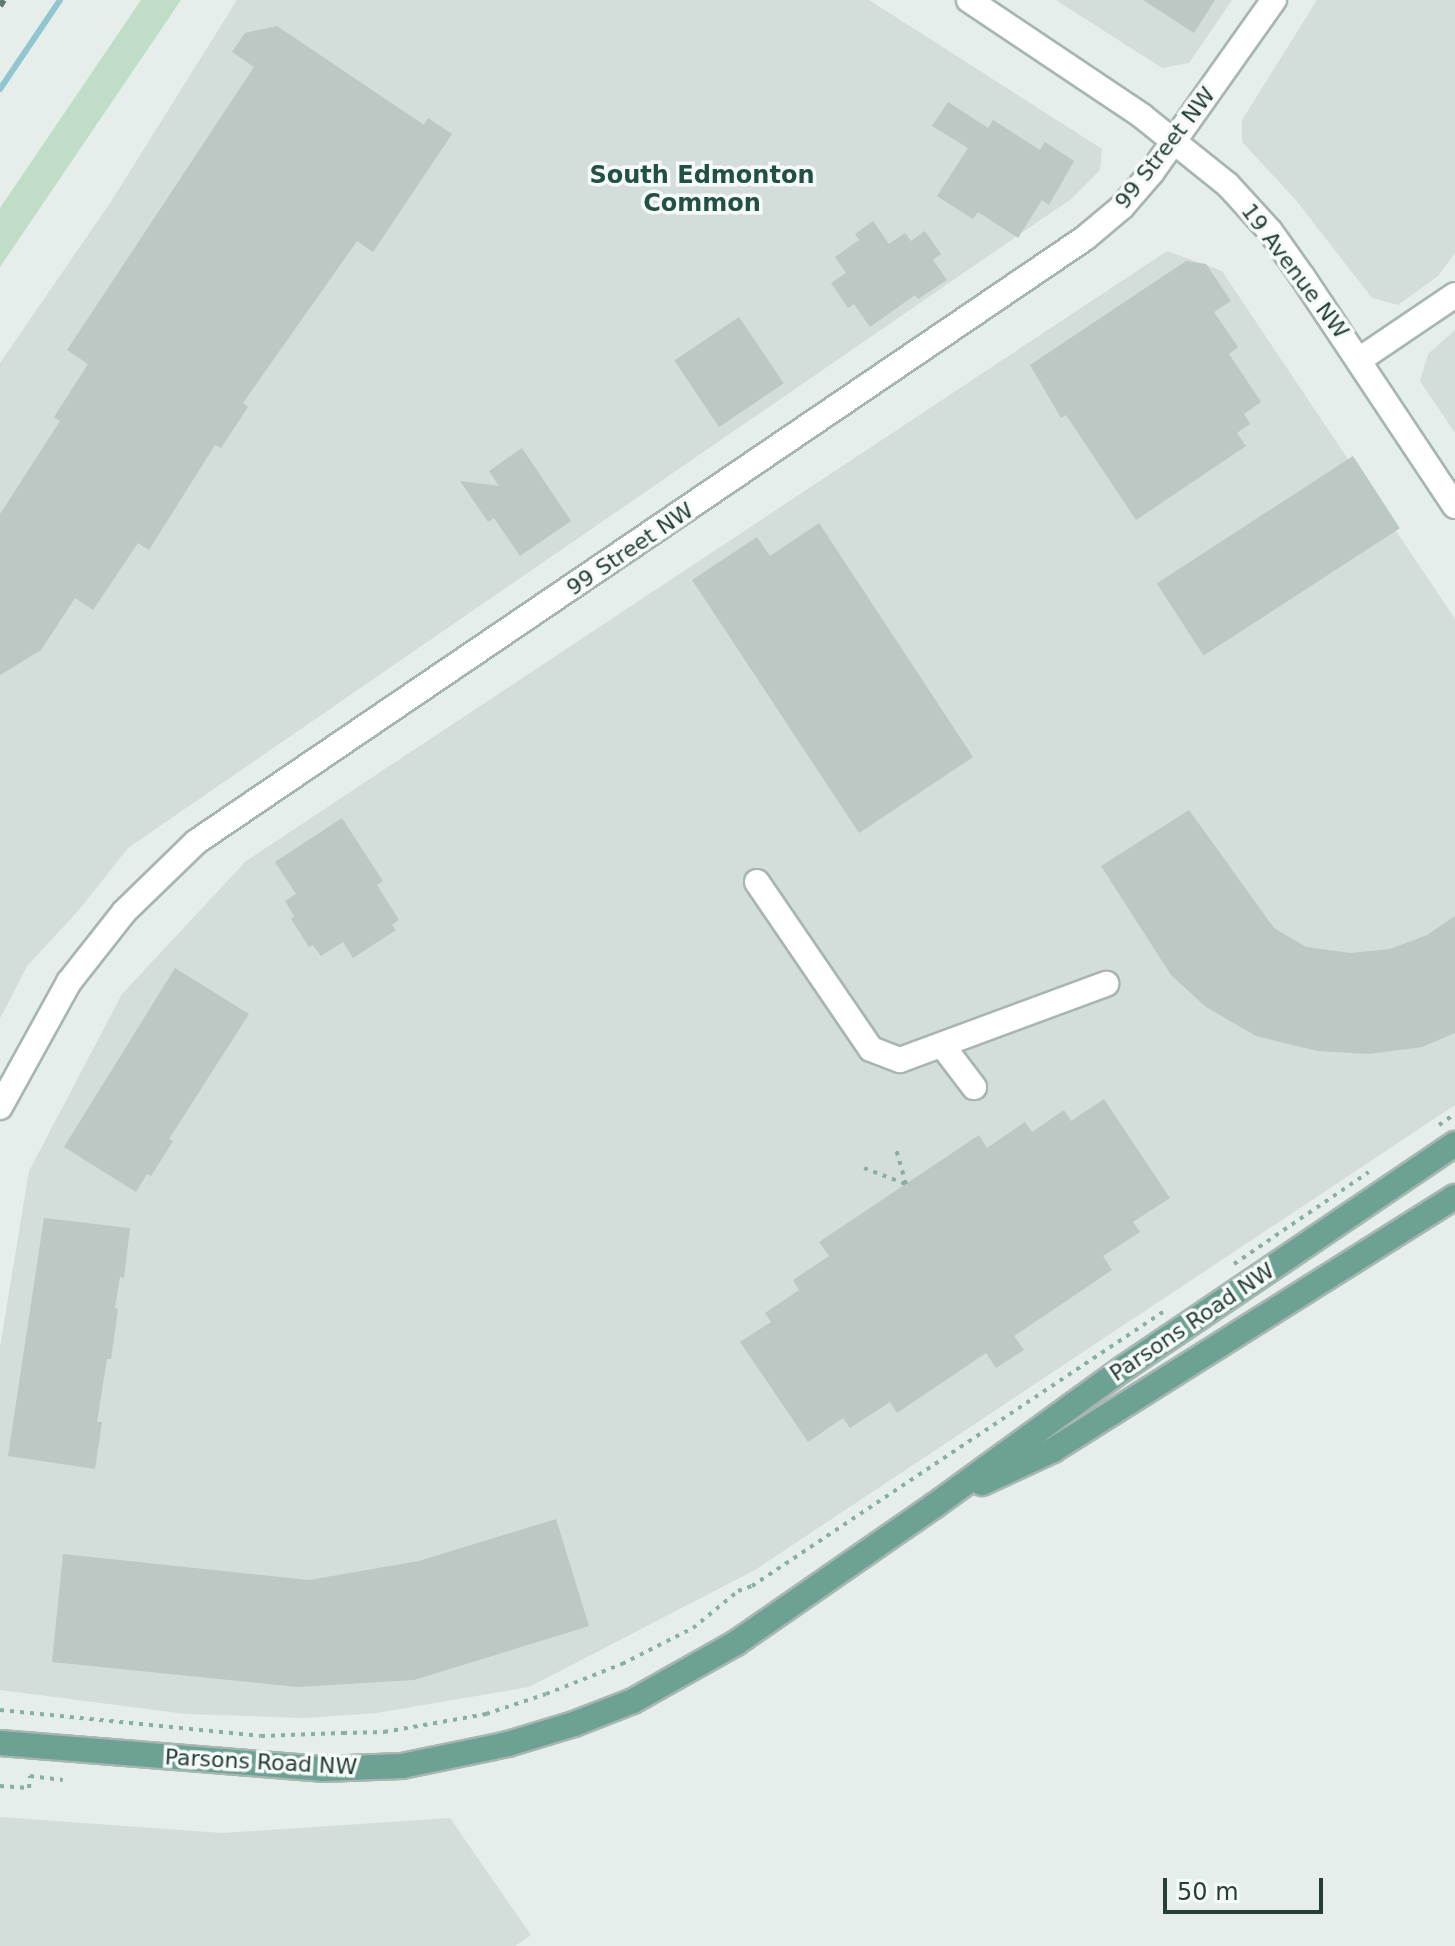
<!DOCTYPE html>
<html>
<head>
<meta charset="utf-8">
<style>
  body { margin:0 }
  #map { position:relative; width:1455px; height:1946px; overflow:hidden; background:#e5eeea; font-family:"DejaVu Sans",sans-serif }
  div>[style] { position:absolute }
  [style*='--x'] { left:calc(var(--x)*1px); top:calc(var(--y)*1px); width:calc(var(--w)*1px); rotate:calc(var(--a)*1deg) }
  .built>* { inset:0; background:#d3ddd9 }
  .green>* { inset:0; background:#c0ddc8 }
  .stream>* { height:6px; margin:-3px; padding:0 3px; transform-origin:3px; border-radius:3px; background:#91c5cf }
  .building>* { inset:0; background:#bbc8c3; transform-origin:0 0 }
  .path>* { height:4px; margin-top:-2px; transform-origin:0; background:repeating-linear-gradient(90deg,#87afa3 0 4px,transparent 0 10px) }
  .roads { filter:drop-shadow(2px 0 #a8b6b1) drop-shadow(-2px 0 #a8b6b1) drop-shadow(0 2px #a8b6b1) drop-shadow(0 -2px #a8b6b1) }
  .minor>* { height:24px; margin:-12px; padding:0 12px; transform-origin:12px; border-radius:12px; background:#fff }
  .major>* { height:24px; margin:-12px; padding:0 12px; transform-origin:12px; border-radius:12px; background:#6ca193 }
  .rail>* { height:6px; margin-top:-3px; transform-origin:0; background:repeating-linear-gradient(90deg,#607a73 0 16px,transparent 0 24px) }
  span { translate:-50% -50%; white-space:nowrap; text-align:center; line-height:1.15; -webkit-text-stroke:7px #f6faf8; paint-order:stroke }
  .street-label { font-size:22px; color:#253f38 }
  .neighbourhood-label { font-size:24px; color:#225045; font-weight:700 }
  .scale { position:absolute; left:1163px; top:1878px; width:160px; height:36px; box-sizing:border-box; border:4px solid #253f38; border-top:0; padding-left:10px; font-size:24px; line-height:28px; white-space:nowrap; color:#253f38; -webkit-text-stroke:6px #f6faf8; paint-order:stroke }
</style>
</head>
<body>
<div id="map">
  <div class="built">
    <div style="clip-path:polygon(237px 0,869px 0,1102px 149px,1100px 170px,1071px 199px,128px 848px,79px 910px,27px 966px,0 1019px,0 363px,112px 200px)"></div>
    <div style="clip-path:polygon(1056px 0,1232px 0,1189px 63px,1162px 68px)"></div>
    <div style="clip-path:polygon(1317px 0,1455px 0,1455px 253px,1438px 276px,1398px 305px,1372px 298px,1295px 199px,1242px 142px,1242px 120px)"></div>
    <div style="clip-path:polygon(1167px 251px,1222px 271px,1455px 619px,1455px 1105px,755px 1570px,529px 1687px,377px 1713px,304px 1718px,186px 1714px,0 1690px,0 1347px,29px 1171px,122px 994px,246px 861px)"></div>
    <div style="clip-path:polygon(1455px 330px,1455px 433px,1420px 381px,1428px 354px)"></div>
    <div style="clip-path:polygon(0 1817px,222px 1833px,450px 1818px,531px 1935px,515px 1946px,0 1946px)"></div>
  </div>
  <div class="green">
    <div style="clip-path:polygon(141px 0,181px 0,0 267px,0 208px)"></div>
  </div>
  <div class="stream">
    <div style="--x:0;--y:89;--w:107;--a:-56"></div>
  </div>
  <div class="building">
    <div style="clip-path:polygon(1143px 0,1215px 0,1194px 33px)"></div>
    <div style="clip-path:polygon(277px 26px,424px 125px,428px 118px,452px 134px,373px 252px,357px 241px,243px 403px,248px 407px,221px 448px,215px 445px,149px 550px,138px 543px,93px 610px,75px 598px,41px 650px,0 675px,0 514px,60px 421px,54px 417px,88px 364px,67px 350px,254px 67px,232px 52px,245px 33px)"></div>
    <div style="clip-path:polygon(948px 102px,988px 128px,993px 120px,1040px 150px,1045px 142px,1074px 161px,1049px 205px,1042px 200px,1018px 238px,978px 212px,973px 219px,937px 196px,968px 148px,932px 126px)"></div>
    <div style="clip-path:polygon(873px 221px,889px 244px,905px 233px,911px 241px,925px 231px,941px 254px,933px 260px,947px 280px,918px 299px,915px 295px,870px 327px,854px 304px,848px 308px,831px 283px,846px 273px,835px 257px,859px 240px,855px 234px)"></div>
    <div style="clip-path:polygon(1186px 261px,1206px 264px,1231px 301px,1214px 312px,1238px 347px,1229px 354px,1261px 402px,1244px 414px,1250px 424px,1237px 433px,1246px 446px,1136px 520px,1066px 415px,1061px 418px,1030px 365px)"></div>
    <div style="left:739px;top:317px;width:80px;height:78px;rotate:56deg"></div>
    <div style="clip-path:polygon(522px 448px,571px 521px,520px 556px,494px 518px,488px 522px,460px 481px,499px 486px,489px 471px)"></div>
    <div style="left:1353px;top:456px;width:86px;height:234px;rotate:57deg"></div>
    <div style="clip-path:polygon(819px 523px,973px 757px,859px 833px,692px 580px,757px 537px,770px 556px)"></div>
    <div style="clip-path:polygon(1189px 810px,1274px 928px,1306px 947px,1351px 953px,1390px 949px,1427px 935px,1455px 916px,1455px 1033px,1422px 1047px,1369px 1054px,1318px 1051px,1256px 1036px,1206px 1007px,1171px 975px,1101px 866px)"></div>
    <div style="clip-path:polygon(342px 818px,383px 881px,377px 885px,399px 920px,392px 925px,396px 930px,353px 958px,343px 942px,321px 956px,313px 945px,309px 947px,291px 919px,294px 916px,285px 901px,296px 894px,275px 862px)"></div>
    <div style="clip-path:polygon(175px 968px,249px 1014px,169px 1139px,173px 1141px,151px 1176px,147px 1174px,136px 1192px,64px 1147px)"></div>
    <div style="clip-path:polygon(1104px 1099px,1170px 1198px,1133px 1222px,1140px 1232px,1103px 1256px,1112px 1270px,1014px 1336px,1024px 1350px,996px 1368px,986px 1353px,897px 1413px,890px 1402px,850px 1428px,843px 1418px,808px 1442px,740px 1342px,771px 1322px,765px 1313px,799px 1290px,793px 1280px,829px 1256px,819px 1242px,979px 1135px,987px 1148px,1025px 1122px,1032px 1132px,1064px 1110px,1071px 1121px)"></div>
    <div style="clip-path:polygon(44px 1218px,130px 1228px,124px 1278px,120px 1277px,115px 1308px,118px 1309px,111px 1359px,107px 1359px,97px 1422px,102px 1422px,95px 1469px,8px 1456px)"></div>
    <div style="clip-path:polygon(556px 1519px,589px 1626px,414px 1680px,297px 1687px,52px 1662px,63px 1554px,309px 1580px,419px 1561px)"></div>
  </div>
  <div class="path">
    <div style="--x:1439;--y:1125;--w:19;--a:-35"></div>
    <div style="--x:864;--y:1168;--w:45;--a:20.9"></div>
    <div style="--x:906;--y:1184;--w:36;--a:-106"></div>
    <div style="--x:1234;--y:1264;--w:163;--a:-34.3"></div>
    <div style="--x:0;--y:1710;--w:262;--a:5.7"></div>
    <div style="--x:261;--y:1736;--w:82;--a:-2.1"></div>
    <div style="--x:343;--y:1733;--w:41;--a:-1.4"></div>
    <div style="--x:384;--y:1732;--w:104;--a:-10"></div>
    <div style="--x:486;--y:1714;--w:63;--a:-18.4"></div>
    <div style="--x:546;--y:1694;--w:82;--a:-21.5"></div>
    <div style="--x:622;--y:1664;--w:80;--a:-26.9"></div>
    <div style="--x:693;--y:1628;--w:58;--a:-39.4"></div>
    <div style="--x:738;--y:1591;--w:15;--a:-20"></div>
    <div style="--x:752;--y:1586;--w:499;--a:-33.7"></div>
    <div style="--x:0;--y:1786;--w:29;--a:4"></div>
    <div style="--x:29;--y:1788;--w:12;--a:-85"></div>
    <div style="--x:30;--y:1776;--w:33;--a:7"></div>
  </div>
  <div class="roads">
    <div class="minor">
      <div style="--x:969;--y:0;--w:208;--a:33.8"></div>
      <div style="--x:1142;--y:116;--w:110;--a:38.7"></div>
      <div style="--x:1228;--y:185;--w:62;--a:47.6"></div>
      <div style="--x:1270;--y:231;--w:55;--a:54.6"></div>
      <div style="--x:1302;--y:276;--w:276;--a:56.4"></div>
      <div style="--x:1359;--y:360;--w:116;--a:-34.1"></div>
      <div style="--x:757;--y:882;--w:202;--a:55.7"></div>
      <div style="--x:871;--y:1049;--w:31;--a:21"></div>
      <div style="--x:900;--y:1060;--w:220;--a:-20.3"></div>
      <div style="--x:942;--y:1045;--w:53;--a:52.7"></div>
      <div style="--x:0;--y:1107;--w:143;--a:-61.1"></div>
      <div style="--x:69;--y:982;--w:89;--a:-51.8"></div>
      <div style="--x:124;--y:912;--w:100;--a:-44.2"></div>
      <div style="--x:196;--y:842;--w:1075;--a:-34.19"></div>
      <div style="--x:1085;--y:238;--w:48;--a:-40"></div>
      <div style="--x:1122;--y:207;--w:46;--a:-49.4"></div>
      <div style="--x:1152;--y:172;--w:211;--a:-54.7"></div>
    </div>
    <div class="major">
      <div style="--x:982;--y:1483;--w:78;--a:-24.9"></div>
      <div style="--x:1053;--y:1450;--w:475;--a:-32.2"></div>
      <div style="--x:0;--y:1743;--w:323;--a:4.6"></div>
      <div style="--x:322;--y:1769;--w:80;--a:-2.1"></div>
      <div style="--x:402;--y:1766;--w:108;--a:-11.7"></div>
      <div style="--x:508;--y:1744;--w:69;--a:-16.9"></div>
      <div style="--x:574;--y:1724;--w:63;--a:-21.3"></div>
      <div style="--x:633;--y:1701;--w:118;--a:-29.4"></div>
      <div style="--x:736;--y:1643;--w:241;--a:-34.7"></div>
      <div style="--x:934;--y:1506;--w:235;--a:-36"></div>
      <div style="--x:1124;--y:1368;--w:400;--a:-34.1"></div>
    </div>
  </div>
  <div class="rail">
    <div style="--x:0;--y:6;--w:7;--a:-56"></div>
  </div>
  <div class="street-label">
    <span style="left:1165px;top:148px;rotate:-52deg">99 Street NW</span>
    <span style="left:1295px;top:271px;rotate:53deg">19 Avenue NW</span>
    <span style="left:630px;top:549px;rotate:-34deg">99 Street NW</span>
    <span style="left:1192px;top:1322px;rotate:-34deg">Parsons Road NW</span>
    <span style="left:261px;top:1762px;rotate:3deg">Parsons Road NW</span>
  </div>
  <div class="neighbourhood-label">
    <span style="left:702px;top:190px">South Edmonton<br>Common</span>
  </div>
  <div class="scale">50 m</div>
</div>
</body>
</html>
